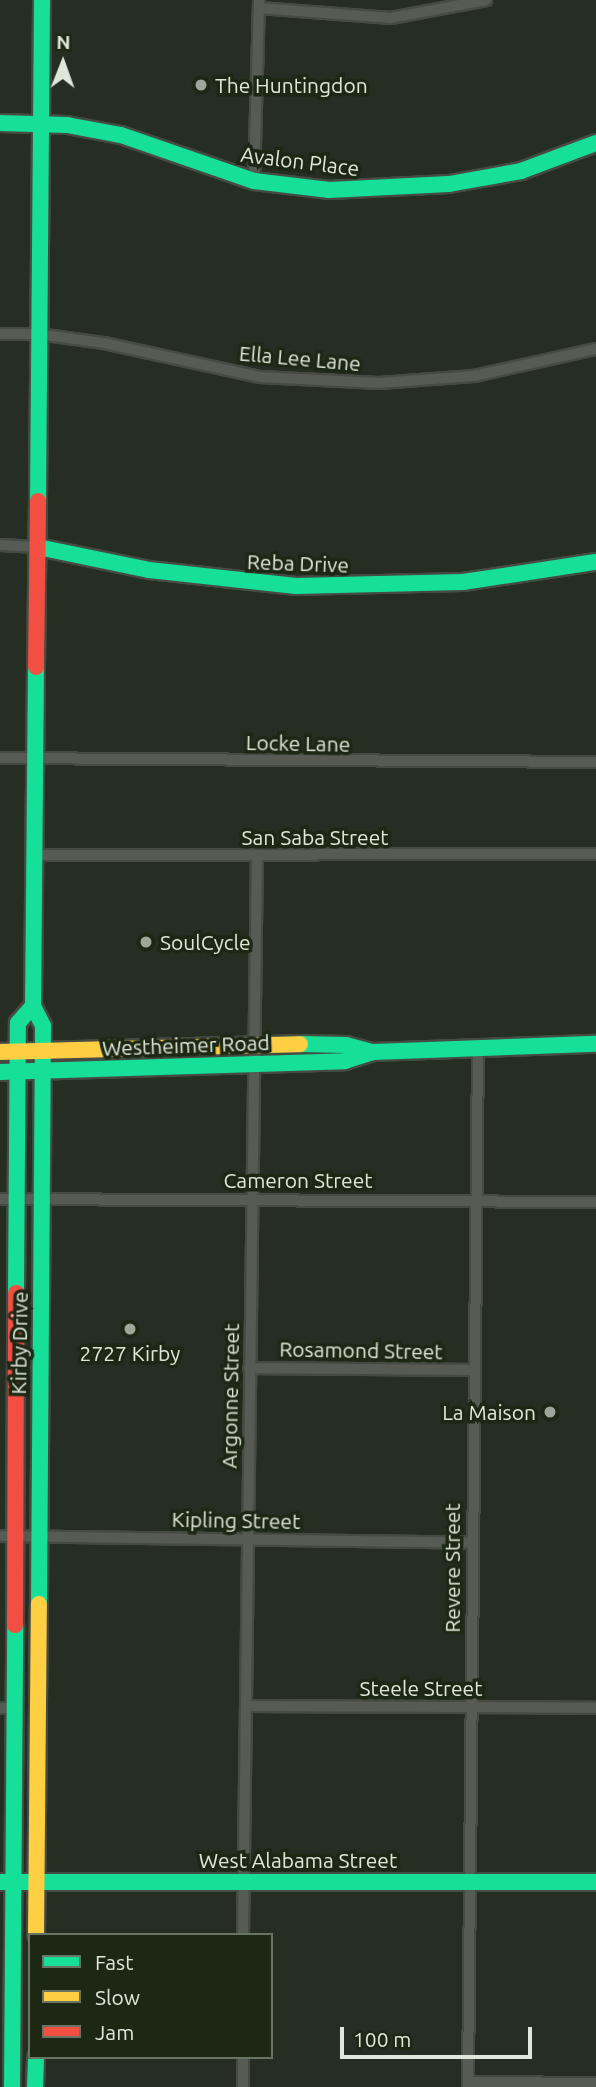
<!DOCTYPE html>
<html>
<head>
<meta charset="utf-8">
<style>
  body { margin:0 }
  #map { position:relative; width:596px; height:2087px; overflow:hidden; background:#262d23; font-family:Ubuntu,sans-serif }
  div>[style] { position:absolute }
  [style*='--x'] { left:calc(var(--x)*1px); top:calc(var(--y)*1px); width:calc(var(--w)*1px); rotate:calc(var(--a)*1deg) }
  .roads { filter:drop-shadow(2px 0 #454b42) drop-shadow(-2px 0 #454b42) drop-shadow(0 2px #454b42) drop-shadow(0 -2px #454b42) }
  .street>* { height:10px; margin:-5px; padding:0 5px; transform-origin:5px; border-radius:5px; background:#565b53 }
  .fast>* { height:16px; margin:-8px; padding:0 8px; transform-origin:8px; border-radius:8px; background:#16e098 }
  .slow>* { height:16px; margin:-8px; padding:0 8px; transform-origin:8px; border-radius:8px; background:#ffcf43 }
  .jam>* { height:16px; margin:-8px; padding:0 8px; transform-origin:8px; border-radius:8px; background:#f24e42 }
  .dots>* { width:19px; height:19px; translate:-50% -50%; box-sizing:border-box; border:4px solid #1c2814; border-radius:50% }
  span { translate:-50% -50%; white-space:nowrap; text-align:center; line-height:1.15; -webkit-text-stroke:7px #1c2814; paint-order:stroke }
  .poi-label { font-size:21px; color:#dee7da }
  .left { translate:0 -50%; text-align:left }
  .right { translate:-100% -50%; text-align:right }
  .street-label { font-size:21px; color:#dee7da }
  .legend { position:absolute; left:28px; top:1933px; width:245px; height:126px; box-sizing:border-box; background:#1c2814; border:2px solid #6a7463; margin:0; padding:9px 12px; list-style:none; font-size:21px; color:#dee7da }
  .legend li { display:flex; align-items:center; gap:14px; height:35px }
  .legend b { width:35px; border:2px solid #6a7463 }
  .north { position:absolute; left:28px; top:28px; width:70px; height:70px; -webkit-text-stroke:5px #1c2814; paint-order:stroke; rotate:1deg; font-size:19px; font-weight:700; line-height:28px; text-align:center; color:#dee7da }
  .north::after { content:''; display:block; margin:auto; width:24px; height:32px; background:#dee7da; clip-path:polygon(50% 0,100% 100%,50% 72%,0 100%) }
  .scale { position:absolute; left:340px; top:2027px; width:192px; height:32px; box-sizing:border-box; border:4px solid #dee7da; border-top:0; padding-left:9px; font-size:21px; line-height:24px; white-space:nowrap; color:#dee7da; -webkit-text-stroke:5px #1c2814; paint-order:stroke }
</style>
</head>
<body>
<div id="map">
  <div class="roads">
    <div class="street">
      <div style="--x:259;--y:8;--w:132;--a:4.3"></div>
      <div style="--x:391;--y:18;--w:97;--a:-10.7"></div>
      <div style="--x:254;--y:181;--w:181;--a:-88.4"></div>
      <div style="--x:0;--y:334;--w:38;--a:0"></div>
      <div style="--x:38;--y:334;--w:67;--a:7.8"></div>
      <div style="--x:104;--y:343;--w:160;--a:12.3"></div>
      <div style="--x:260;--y:377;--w:119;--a:2.9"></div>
      <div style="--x:379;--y:383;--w:95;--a:-4.2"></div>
      <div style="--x:474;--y:376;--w:125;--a:-12.5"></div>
      <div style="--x:0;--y:545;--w:38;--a:3"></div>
      <div style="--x:0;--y:758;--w:596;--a:0.38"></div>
      <div style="--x:35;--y:855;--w:561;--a:-0.1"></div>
      <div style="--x:0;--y:1199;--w:596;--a:0.29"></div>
      <div style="--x:249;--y:1368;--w:224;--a:0.5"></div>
      <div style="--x:0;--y:1536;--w:472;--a:0.8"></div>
      <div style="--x:246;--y:1706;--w:350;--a:0.3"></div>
      <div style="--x:0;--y:1708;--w:15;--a:0"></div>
      <div style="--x:243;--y:1935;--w:1077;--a:-89.26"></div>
      <div style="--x:243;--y:2057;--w:30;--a:90"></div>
      <div style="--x:468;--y:2082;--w:128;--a:0.4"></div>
      <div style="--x:468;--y:2087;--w:1037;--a:-89.45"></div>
    </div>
    <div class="fast">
      <div style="--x:0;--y:123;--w:67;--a:1.7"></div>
      <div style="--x:67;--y:125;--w:55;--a:10.5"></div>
      <div style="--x:121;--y:135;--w:141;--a:19.1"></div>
      <div style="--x:254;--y:181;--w:76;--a:6.8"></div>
      <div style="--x:329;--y:190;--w:120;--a:-2.9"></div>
      <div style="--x:449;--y:184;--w:73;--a:-10.2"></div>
      <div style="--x:521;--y:171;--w:80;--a:-20.5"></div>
      <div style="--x:38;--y:501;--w:501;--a:-89.54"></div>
      <div style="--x:38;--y:547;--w:113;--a:11.7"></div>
      <div style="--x:149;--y:570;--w:148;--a:6.2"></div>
      <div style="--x:296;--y:586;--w:167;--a:-1.4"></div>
      <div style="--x:463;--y:582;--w:134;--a:-8.6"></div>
      <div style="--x:36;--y:667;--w:339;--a:90.5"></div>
      <div style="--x:33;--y:1006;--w:22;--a:63"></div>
      <div style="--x:43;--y:1026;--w:578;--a:90.4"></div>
      <div style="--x:300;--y:1044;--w:46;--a:1.2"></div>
      <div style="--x:346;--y:1045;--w:28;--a:15"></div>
      <div style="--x:373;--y:1052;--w:223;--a:-2.1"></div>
      <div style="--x:0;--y:1072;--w:345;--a:-1.8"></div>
      <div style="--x:345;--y:1061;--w:29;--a:-18"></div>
      <div style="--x:16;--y:1293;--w:270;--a:-89.6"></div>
      <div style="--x:18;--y:1023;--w:23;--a:-49"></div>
      <div style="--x:0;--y:1882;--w:596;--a:0"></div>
      <div style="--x:12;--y:2087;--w:462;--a:-89.6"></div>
      <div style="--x:35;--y:2087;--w:30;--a:-88"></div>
    </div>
    <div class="slow">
      <div style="--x:0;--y:1052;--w:300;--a:-1.5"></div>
      <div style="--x:36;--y:1935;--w:331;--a:-89.5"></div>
    </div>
    <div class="jam">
      <div style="--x:36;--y:667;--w:166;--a:-89.3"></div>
      <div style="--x:15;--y:1625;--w:332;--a:-89.8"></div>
    </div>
  </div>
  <div class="dots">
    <div style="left:201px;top:85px;background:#9ea69a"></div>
    <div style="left:146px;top:942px;background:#9ea69a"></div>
    <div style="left:130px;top:1329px;background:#9ea69a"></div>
    <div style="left:550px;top:1412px;background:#9ea69a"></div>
  </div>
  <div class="poi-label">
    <span class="left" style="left:215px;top:85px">The Huntingdon</span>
    <span class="left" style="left:160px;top:942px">SoulCycle</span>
    <span style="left:130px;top:1353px">2727 Kirby</span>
    <span class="right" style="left:536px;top:1412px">La Maison</span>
  </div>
  <div class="street-label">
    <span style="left:300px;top:161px;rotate:7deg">Avalon Place</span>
    <span style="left:300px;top:358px;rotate:5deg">Ella Lee Lane</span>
    <span style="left:298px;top:563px;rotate:2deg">Reba Drive</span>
    <span style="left:298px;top:743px;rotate:1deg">Locke Lane</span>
    <span style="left:315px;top:837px">San Saba Street</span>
    <span style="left:186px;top:1045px;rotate:-2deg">Westheimer Road</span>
    <span style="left:298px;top:1180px">Cameron Street</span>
    <span style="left:19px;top:1343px;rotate:-89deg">Kirby Drive</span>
    <span style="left:361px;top:1350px;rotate:1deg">Rosamond Street</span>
    <span style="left:230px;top:1396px;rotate:-89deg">Argonne Street</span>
    <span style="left:236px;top:1520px;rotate:1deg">Kipling Street</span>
    <span style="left:452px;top:1568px;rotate:-90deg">Revere Street</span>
    <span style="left:421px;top:1688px">Steele Street</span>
    <span style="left:298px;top:1860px">West Alabama Street</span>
  </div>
  <ul class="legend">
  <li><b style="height:9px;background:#16e098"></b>Fast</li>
  <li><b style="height:9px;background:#ffcf43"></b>Slow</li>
  <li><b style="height:9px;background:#f24e42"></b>Jam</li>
  </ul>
  <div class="north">N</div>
  <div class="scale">100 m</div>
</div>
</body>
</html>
